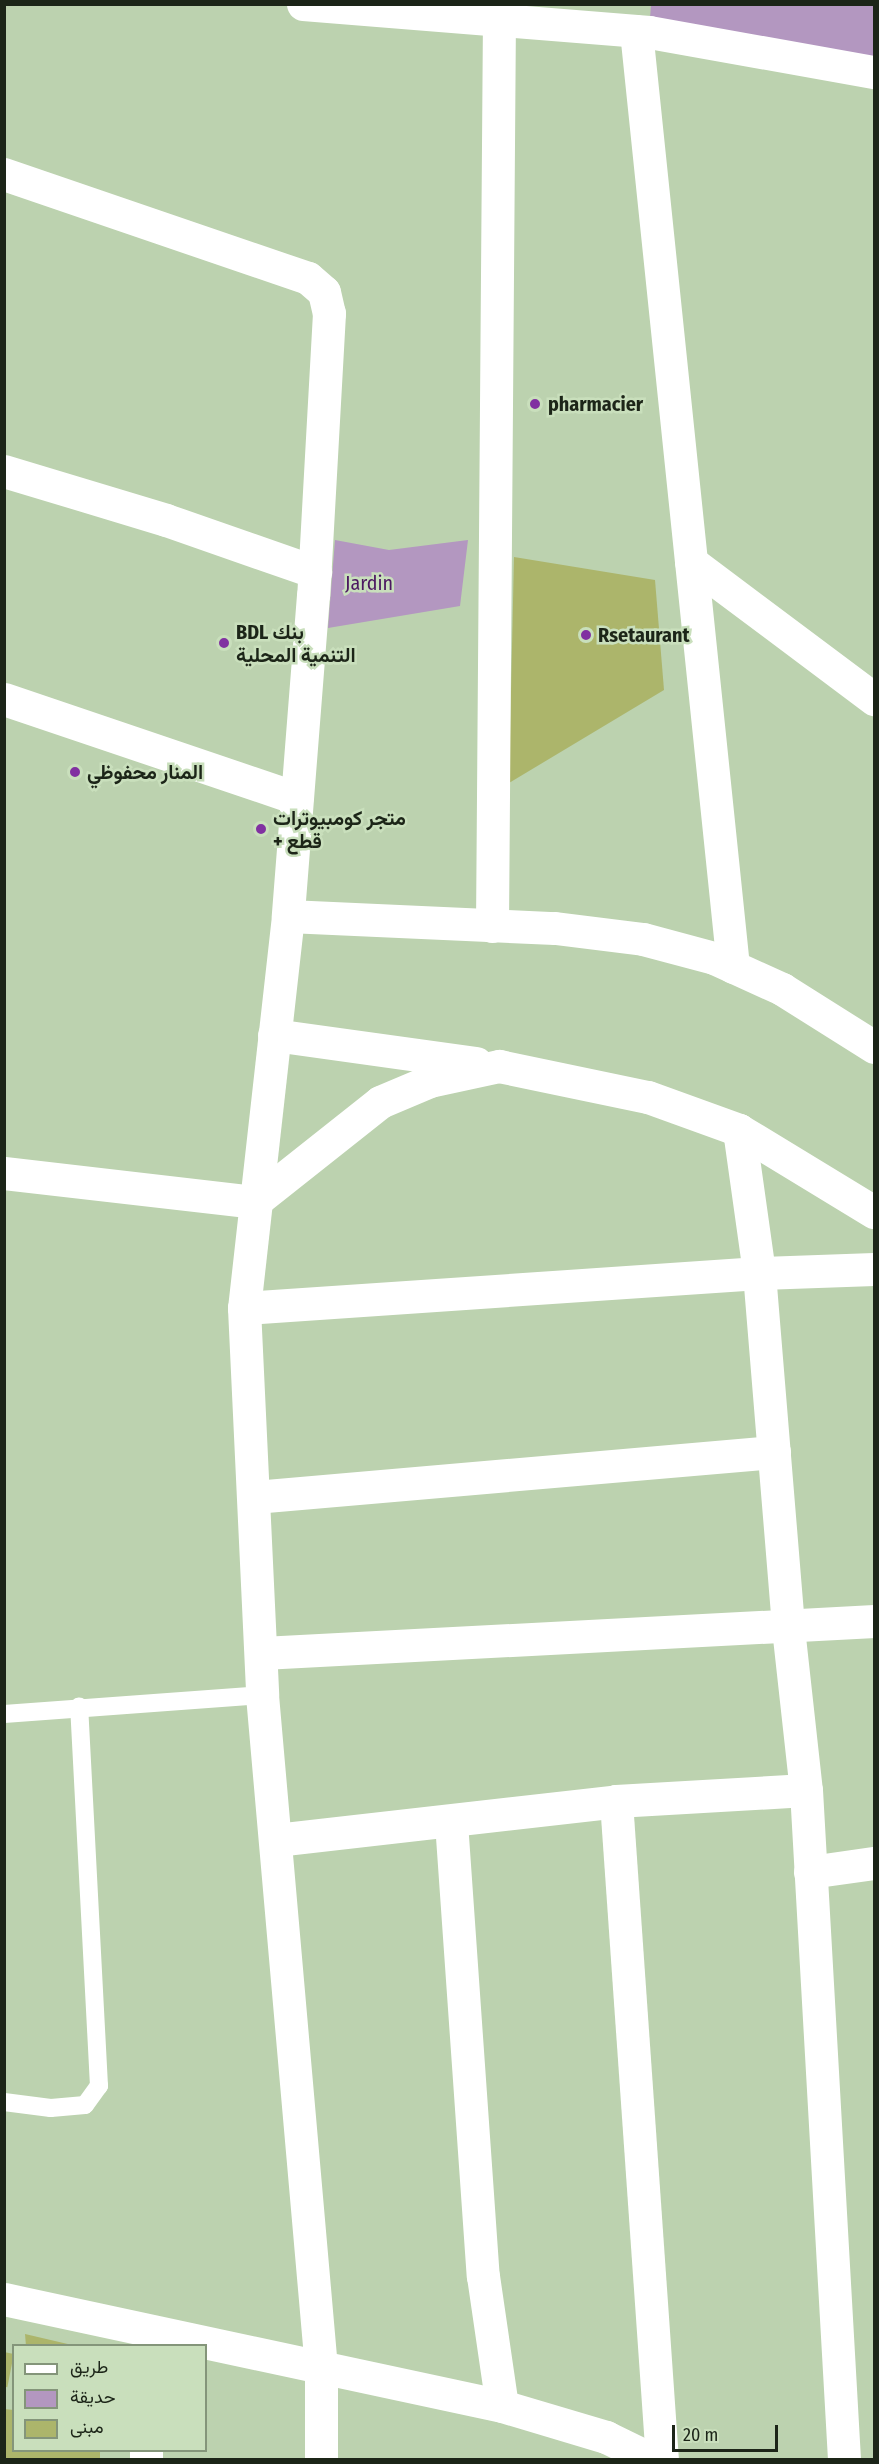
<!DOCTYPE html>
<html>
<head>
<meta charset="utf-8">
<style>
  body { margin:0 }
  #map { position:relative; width:879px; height:2464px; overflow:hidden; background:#bcd2af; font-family:"Fira Sans Condensed",Vazirmatn,sans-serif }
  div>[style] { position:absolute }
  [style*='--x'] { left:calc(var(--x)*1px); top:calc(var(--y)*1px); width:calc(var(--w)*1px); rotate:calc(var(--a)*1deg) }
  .green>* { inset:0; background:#b397c0 }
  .building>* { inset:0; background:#acb56b; transform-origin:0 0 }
  .lane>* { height:18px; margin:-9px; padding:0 9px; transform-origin:9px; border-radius:9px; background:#fff }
  .street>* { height:33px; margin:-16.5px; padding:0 16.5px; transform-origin:16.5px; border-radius:16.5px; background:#fff }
  .dots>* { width:16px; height:16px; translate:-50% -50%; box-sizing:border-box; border:3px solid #c9dfbc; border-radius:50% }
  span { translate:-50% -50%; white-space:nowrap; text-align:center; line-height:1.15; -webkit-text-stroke:5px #c9dfbc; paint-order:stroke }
  .poi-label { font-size:20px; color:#1c2518; font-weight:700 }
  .left { translate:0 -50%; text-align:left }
  .park-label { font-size:20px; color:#4c1861 }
  .frame { position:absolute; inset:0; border:6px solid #1c2518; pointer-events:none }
  .legend { position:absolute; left:12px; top:2344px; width:195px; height:108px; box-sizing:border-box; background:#c9dfbc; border:2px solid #84957a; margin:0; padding:8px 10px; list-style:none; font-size:18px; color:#1c2518 }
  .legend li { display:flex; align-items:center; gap:12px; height:30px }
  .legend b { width:30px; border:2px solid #84957a }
  .scale { position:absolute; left:672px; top:2425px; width:106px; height:27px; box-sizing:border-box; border:3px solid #1c2518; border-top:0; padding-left:8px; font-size:18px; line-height:21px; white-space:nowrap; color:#1c2518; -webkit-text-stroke:4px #c9dfbc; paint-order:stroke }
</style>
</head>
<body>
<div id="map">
  <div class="green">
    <div style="clip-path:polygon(651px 5px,874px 5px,874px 58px,649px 32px)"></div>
    <div style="clip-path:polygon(335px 540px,389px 550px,468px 540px,460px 606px,328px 628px)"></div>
  </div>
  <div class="building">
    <div style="clip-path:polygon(514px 557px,655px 580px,664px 690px,509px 783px)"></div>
    <div style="clip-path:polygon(25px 2334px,72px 2345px,72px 2346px,26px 2346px)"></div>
    <div style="left:4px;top:2352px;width:10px;height:34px;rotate:11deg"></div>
    <div style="clip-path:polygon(4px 2409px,14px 2410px,14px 2450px,100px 2450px,100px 2460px,4px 2460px)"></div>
  </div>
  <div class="lane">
    <div style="--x:4;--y:1714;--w:259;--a:-4.2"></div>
    <div style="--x:4;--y:2102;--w:47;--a:7.3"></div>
    <div style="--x:51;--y:2108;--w:34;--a:-5"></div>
    <div style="--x:85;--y:2105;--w:24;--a:-54"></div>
    <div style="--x:99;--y:2086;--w:380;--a:-93"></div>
  </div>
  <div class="street">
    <div style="--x:303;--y:4;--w:347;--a:4.6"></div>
    <div style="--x:649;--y:32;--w:229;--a:10.1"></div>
    <div style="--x:636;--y:31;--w:941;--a:84.08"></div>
    <div style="--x:4;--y:174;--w:321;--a:18.9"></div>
    <div style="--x:308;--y:278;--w:21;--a:41"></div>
    <div style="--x:324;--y:292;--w:22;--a:77"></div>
    <div style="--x:329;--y:313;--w:282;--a:93.2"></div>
    <div style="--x:313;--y:595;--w:322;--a:94.5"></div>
    <div style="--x:288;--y:916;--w:394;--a:96.4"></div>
    <div style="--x:244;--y:1308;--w:387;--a:87.3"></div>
    <div style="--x:262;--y:1695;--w:676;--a:84.99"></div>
    <div style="--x:321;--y:2368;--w:92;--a:90"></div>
    <div style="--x:4;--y:471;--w:169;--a:16.8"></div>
    <div style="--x:166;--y:520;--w:158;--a:19.2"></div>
    <div style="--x:691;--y:562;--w:229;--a:36.8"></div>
    <div style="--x:4;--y:699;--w:309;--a:18.7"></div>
    <div style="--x:288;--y:916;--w:267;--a:2.6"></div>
    <div style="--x:555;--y:928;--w:89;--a:7.1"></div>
    <div style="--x:643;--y:939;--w:73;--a:15"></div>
    <div style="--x:714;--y:958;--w:75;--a:24.5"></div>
    <div style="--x:782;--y:989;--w:109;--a:32.2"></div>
    <div style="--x:492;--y:926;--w:906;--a:-89.56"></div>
    <div style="--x:274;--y:1035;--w:204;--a:7.9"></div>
    <div style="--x:739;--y:1130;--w:158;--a:31.3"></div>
    <div style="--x:4;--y:1173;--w:252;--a:6.6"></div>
    <div style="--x:254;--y:1202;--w:161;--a:-38.4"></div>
    <div style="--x:380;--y:1102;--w:54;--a:-22.8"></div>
    <div style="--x:430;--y:1081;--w:71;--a:-12.3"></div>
    <div style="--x:499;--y:1066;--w:152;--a:11.8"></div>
    <div style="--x:648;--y:1097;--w:97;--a:19.9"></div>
    <div style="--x:739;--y:1130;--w:144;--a:82"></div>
    <div style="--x:759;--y:1273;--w:356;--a:85.3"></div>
    <div style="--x:788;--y:1628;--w:163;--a:83.7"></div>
    <div style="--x:806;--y:1790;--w:671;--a:86.75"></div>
    <div style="--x:244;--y:1308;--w:516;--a:-3.89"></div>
    <div style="--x:759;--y:1273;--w:115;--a:-2"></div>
    <div style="--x:254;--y:1497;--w:522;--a:-4.95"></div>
    <div style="--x:262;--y:1653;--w:613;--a:-2.99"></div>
    <div style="--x:616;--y:1801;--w:661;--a:86.01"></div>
    <div style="--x:451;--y:1822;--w:455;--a:86"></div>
    <div style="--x:483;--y:2276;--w:131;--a:81.7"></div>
    <div style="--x:276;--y:1840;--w:342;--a:-6.5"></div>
    <div style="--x:616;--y:1801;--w:190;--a:-3.3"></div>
    <div style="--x:810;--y:1872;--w:65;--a:-8"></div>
    <div style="--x:4;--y:2299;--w:509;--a:12.13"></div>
    <div style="--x:502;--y:2406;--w:109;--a:16.6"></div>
    <div style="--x:606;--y:2437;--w:52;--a:26.1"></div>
    <div style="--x:146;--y:2450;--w:10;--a:90"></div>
  </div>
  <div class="dots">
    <div style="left:535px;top:404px;background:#8131a1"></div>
    <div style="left:586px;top:635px;background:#8131a1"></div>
    <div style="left:224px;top:643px;background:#8131a1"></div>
    <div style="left:75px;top:772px;background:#8131a1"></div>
    <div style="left:261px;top:829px;background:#8131a1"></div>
  </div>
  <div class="poi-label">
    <span class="left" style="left:548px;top:404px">pharmacier</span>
    <span class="left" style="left:236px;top:644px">BDL بنك<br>التنمية المحلية</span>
    <span class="left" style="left:598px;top:635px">Rsetaurant</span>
    <span class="left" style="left:87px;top:772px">المنار محفوظي</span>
    <span class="left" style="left:273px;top:830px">متجر كومبيوترات<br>+ قطع</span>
  </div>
  <div class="park-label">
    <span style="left:369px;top:583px">Jardin</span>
  </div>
  <div class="frame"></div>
  <ul class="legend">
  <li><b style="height:8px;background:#fff"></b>طريق</li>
  <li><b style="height:16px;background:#b397c0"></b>حديقة</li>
  <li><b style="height:16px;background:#acb56b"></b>مبنى</li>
  </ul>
  <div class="scale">20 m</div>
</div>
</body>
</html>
